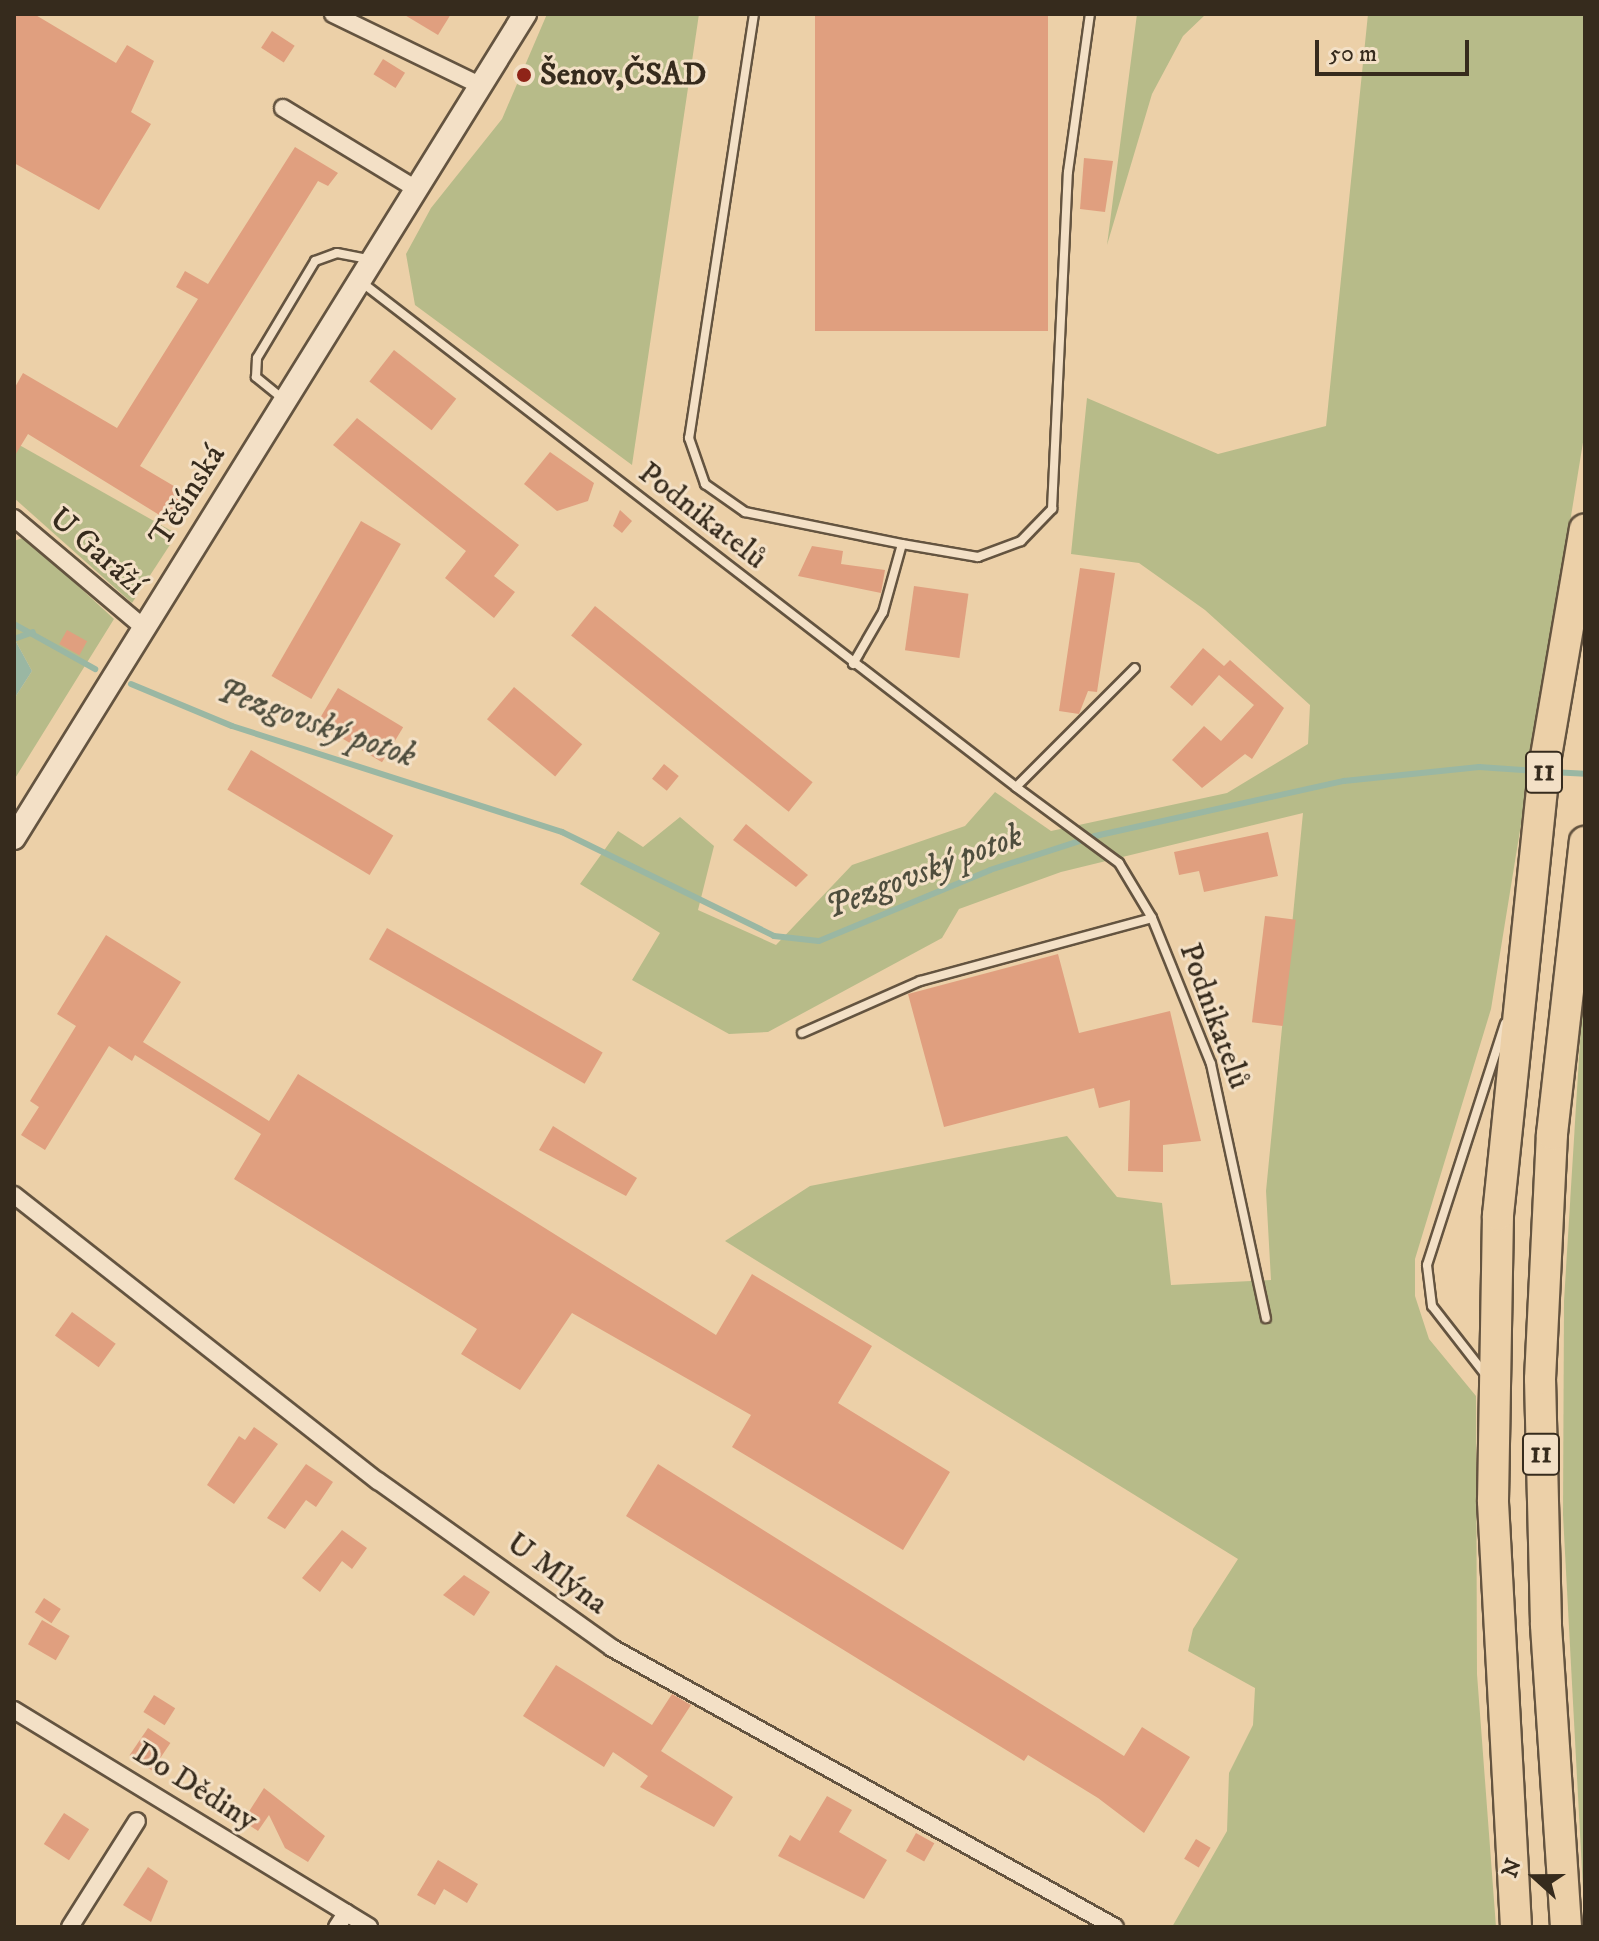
<!DOCTYPE html>
<html>
<head>
<meta charset="utf-8">
<style>
  body { margin:0 }
  #map { position:relative; width:1599px; height:1941px; overflow:hidden; background:#ecd0a8; font-family:"IM FELL DW Pica",serif }
  div>[style] { position:absolute }
  [style*='--x'] { left:calc(var(--x)*1px); top:calc(var(--y)*1px); width:calc(var(--w)*1px); rotate:calc(var(--a)*1deg) }
  .green>* { inset:0; background:#b7bb89 }
  .water>* { inset:0; background:#9ab7a3 }
  .stream>* { height:6px; margin:-3px; padding:0 3px; transform-origin:3px; border-radius:3px; background:#9ab7a3 }
  .building>* { inset:0; background:#e09f7f; transform-origin:0 0 }
  .roads { filter:drop-shadow(2px 0 #645440) drop-shadow(-2px 0 #645440) drop-shadow(0 2px #645440) drop-shadow(0 -2px #645440) }
  .lane>* { height:8px; margin:-4px; padding:0 4px; transform-origin:4px; border-radius:4px; background:#f3e0c6 }
  .street>* { height:16px; margin:-8px; padding:0 8px; transform-origin:8px; border-radius:8px; background:#f3e0c6 }
  .secondary>* { height:22px; margin:-11px; padding:0 11px; transform-origin:11px; border-radius:11px; background:#f3e0c6 }
  .highway>* { height:30px; margin:-15px; padding:0 15px; transform-origin:15px; border-radius:15px; background:#ecd0a8 }
  .dots>* { width:22px; height:22px; translate:-50% -50%; box-sizing:border-box; border:4px solid #f3e0c6; border-radius:50% }
  span { translate:-50% -50%; white-space:nowrap; text-align:center; line-height:1.15; -webkit-text-stroke:6px #f3e0c6; paint-order:stroke }
  .shield-label span { padding:2px 6px; background:#f3e0c6; border:2px solid; border-radius:6px; -webkit-text-stroke-width:0 }
  .shield-label { font-size:30px; color:#362b1d; font-weight:700 }
  .poi-label { font-size:32px; color:#362b1d; font-weight:700 }
  .left { translate:0 -50%; text-align:left }
  .street-label { font-size:32px; color:#362b1d }
  .water-label { font-size:34px; color:#4f4e3e; font-style:italic }
  .frame { position:absolute; inset:0; border:16px solid #362b1d; pointer-events:none }
  .north { position:absolute; left:1495px; top:1837px; width:80px; height:80px; -webkit-text-stroke:6px #f3e0c6; paint-order:stroke; rotate:291deg; font-size:22px; font-weight:700; line-height:32px; text-align:center; color:#362b1d }
  .north::after { content:''; display:block; margin:auto; width:28px; height:36px; background:#362b1d; clip-path:polygon(50% 0,100% 100%,50% 72%,0 100%) }
  .scale { position:absolute; left:1315px; top:40px; width:154px; height:36px; box-sizing:border-box; border:4px solid #362b1d; border-top:0; padding-left:10px; font-size:24px; line-height:28px; white-space:nowrap; color:#362b1d; -webkit-text-stroke:6px #f3e0c6; paint-order:stroke }
</style>
</head>
<body>
<div id="map">
  <div class="green">
    <div style="clip-path:polygon(547px 14px,699px 14px,632px 465px,415px 305px,406px 254px,431px 208px,502px 119px)"></div>
    <div style="clip-path:polygon(1137px 14px,1206px 14px,1183px 36px,1152px 94px,1107px 245px)"></div>
    <div style="clip-path:polygon(1368px 14px,1585px 14px,1585px 430px,1491px 1009px,1415px 1259px,1415px 1296px,1429px 1339px,1476px 1396px,1477px 1674px,1496px 1927px,1172px 1927px,1227px 1831px,1229px 1773px,1253px 1725px,1255px 1688px,1188px 1651px,1193px 1629px,1238px 1559px,725px 1241px,810px 1186px,1067px 1136px,1117px 1197px,1162px 1203px,1171px 1285px,1271px 1280px,1266px 1191px,1303px 813px,1061px 872px,959px 909px,942px 938px,768px 1032px,729px 1034px,632px 980px,660px 933px,580px 884px,618px 831px,643px 847px,680px 817px,714px 846px,698px 910px,776px 945px,852px 865px,965px 826px,995px 792px,1051px 831px,1227px 793px,1308px 744px,1310px 705px,1205px 610px,1139px 563px,1071px 554px,1087px 398px,1218px 454px,1326px 426px)"></div>
    <div style="clip-path:polygon(14px 442px,177px 534px,132px 603px,14px 498px)"></div>
    <div style="clip-path:polygon(25px 537px,114px 619px,14px 780px,14px 699px,32px 671px,14px 638px,14px 541px)"></div>
    <div style="clip-path:polygon(1585px 960px,1585px 1927px,1563px 1515px,1564px 1301px)"></div>
  </div>
  <div class="water">
    <div style="clip-path:polygon(14px 638px,32px 671px,14px 699px)"></div>
  </div>
  <div class="stream">
    <div style="--x:14;--y:624;--w:93;--a:29.1"></div>
    <div style="--x:14;--y:639;--w:20;--a:-20"></div>
    <div style="--x:131;--y:684;--w:109;--a:22.6"></div>
    <div style="--x:232;--y:726;--w:347;--a:17.8"></div>
    <div style="--x:562;--y:832;--w:236;--a:26.1"></div>
    <div style="--x:774;--y:936;--w:45;--a:6.3"></div>
    <div style="--x:819;--y:941;--w:185;--a:-22.5"></div>
    <div style="--x:990;--y:870;--w:110;--a:-17.9"></div>
    <div style="--x:1095;--y:836;--w:255;--a:-12.5"></div>
    <div style="--x:1344;--y:781;--w:136;--a:-5.9"></div>
    <div style="--x:1479;--y:767;--w:57;--a:4"></div>
    <div style="--x:1551;--y:772;--w:34;--a:3"></div>
  </div>
  <div class="building">
    <div style="clip-path:polygon(14px 14px,34px 14px,116px 63px,127px 45px,154px 61px,131px 112px,151px 124px,99px 210px,14px 163px)"></div>
    <div style="clip-path:polygon(403px 14px,451px 14px,438px 35px)"></div>
    <div style="left:815px;top:14px;width:233px;height:317px"></div>
    <div style="left:272px;top:31px;width:27px;height:20px;rotate:33deg"></div>
    <div style="left:383px;top:59px;width:26px;height:18px;rotate:32deg"></div>
    <div style="clip-path:polygon(295px 147px,338px 173px,328px 186px,318px 181px,140px 466px,184px 492px,173px 510px,167px 507px,161px 516px,28px 434px,14px 457px,14px 389px,23px 373px,117px 428px,198px 299px,176px 287px,185px 271px,208px 284px)"></div>
    <div style="clip-path:polygon(1084px 158px,1113px 161px,1105px 212px,1080px 209px)"></div>
    <div style="left:394px;top:350px;width:79px;height:40px;rotate:38deg"></div>
    <div style="clip-path:polygon(357px 418px,519px 545px,494px 576px,515px 592px,494px 618px,445px 578px,466px 551px,333px 445px)"></div>
    <div style="clip-path:polygon(550px 452px,594px 483px,588px 501px,557px 511px,524px 484px)"></div>
    <div style="clip-path:polygon(620px 510px,632px 521px,622px 533px,613px 526px)"></div>
    <div style="left:361px;top:521px;width:46px;height:179px;rotate:30deg"></div>
    <div style="clip-path:polygon(812px 546px,843px 551px,841px 564px,885px 570px,881px 593px,798px 576px)"></div>
    <div style="clip-path:polygon(1080px 568px,1115px 573px,1097px 692px,1088px 691px,1079px 714px,1059px 711px)"></div>
    <div style="left:914px;top:586px;width:55px;height:65px;rotate:8deg"></div>
    <div style="left:595px;top:606px;width:280px;height:38px;rotate:39deg"></div>
    <div style="left:67px;top:630px;width:23px;height:16px;rotate:29deg"></div>
    <div style="clip-path:polygon(1203px 648px,1224px 666px,1230px 660px,1284px 708px,1252px 759px,1245px 754px,1202px 788px,1172px 760px,1204px 726px,1221px 741px,1254px 705px,1219px 675px,1192px 706px,1170px 687px)"></div>
    <div style="left:514px;top:687px;width:89px;height:42px;rotate:40deg"></div>
    <div style="left:338px;top:688px;width:76px;height:41px;rotate:31deg"></div>
    <div style="left:251px;top:750px;width:166px;height:46px;rotate:31deg"></div>
    <div style="left:664px;top:764px;width:19px;height:19px;rotate:39deg"></div>
    <div style="clip-path:polygon(746px 824px,808px 875px,796px 887px,733px 840px)"></div>
    <div style="clip-path:polygon(1268px 832px,1278px 876px,1204px 892px,1199px 871px,1179px 875px,1174px 852px)"></div>
    <div style="left:1265px;top:916px;width:31px;height:107px;rotate:7deg"></div>
    <div style="left:387px;top:928px;width:249px;height:36px;rotate:30deg"></div>
    <div style="clip-path:polygon(106px 935px,181px 982px,143px 1042px,269px 1121px,298px 1074px,716px 1335px,752px 1274px,872px 1346px,838px 1403px,950px 1472px,903px 1550px,732px 1447px,751px 1415px,572px 1313px,520px 1390px,461px 1354px,477px 1329px,234px 1179px,261px 1134px,135px 1055px,132px 1061px,109px 1046px,45px 1150px,21px 1135px,39px 1107px,30px 1101px,76px 1026px,57px 1014px)"></div>
    <div style="clip-path:polygon(1058px 954px,1079px 1033px,1170px 1011px,1201px 1141px,1163px 1145px,1163px 1172px,1128px 1171px,1130px 1100px,1099px 1108px,1094px 1088px,944px 1127px,908px 994px)"></div>
    <div style="clip-path:polygon(553px 1126px,637px 1178px,626px 1196px,539px 1150px)"></div>
    <div style="left:72px;top:1312px;width:54px;height:29px;rotate:36deg"></div>
    <div style="clip-path:polygon(254px 1427px,278px 1444px,234px 1504px,207px 1485px,239px 1436px,245px 1440px)"></div>
    <div style="clip-path:polygon(306px 1464px,333px 1482px,316px 1507px,306px 1500px,285px 1529px,267px 1518px)"></div>
    <div style="clip-path:polygon(658px 1464px,1124px 1756px,1142px 1727px,1190px 1757px,1144px 1833px,1098px 1798px,1028px 1755px,1024px 1761px,626px 1516px)"></div>
    <div style="clip-path:polygon(342px 1530px,367px 1548px,352px 1569px,342px 1561px,320px 1592px,302px 1578px)"></div>
    <div style="clip-path:polygon(464px 1575px,490px 1592px,474px 1616px,443px 1595px)"></div>
    <div style="left:44px;top:1598px;width:20px;height:17px;rotate:33deg"></div>
    <div style="left:42px;top:1620px;width:32px;height:28px;rotate:30deg"></div>
    <div style="clip-path:polygon(556px 1665px,652px 1725px,672px 1694px,691px 1705px,661px 1751px,733px 1797px,714px 1827px,640px 1787px,648px 1776px,613px 1752px,604px 1767px,523px 1716px)"></div>
    <div style="left:154px;top:1695px;width:25px;height:20px;rotate:32deg"></div>
    <div style="left:148px;top:1728px;width:27px;height:33px;rotate:34deg"></div>
    <div style="clip-path:polygon(264px 1788px,325px 1836px,308px 1862px,285px 1848px,269px 1815px,258px 1831px,243px 1821px)"></div>
    <div style="clip-path:polygon(827px 1796px,852px 1810px,839px 1832px,887px 1860px,864px 1899px,778px 1856px,790px 1835px,800px 1841px)"></div>
    <div style="left:64px;top:1813px;width:30px;height:37px;rotate:33deg"></div>
    <div style="left:916px;top:1833px;width:21px;height:21px;rotate:29deg"></div>
    <div style="left:1196px;top:1839px;width:17px;height:23px;rotate:31deg"></div>
    <div style="clip-path:polygon(438px 1860px,478px 1884px,467px 1903px,444px 1889px,435px 1905px,417px 1895px)"></div>
    <div style="clip-path:polygon(148px 1867px,168px 1881px,151px 1922px,123px 1905px)"></div>
  </div>
  <div class="roads">
    <div class="lane">
      <div style="--x:754;--y:14;--w:429;--a:98.7"></div>
      <div style="--x:689;--y:438;--w:49;--a:70.8"></div>
      <div style="--x:705;--y:484;--w:49;--a:35"></div>
      <div style="--x:745;--y:512;--w:160;--a:11.5"></div>
      <div style="--x:902;--y:544;--w:71;--a:105.6"></div>
      <div style="--x:883;--y:612;--w:60;--a:120"></div>
      <div style="--x:360;--y:281;--w:828;--a:37.64"></div>
      <div style="--x:1016;--y:787;--w:168;--a:-45"></div>
      <div style="--x:283;--y:399;--w:35;--a:-141"></div>
      <div style="--x:256;--y:377;--w:19;--a:-87"></div>
      <div style="--x:257;--y:358;--w:113;--a:-59.1"></div>
      <div style="--x:315;--y:261;--w:23;--a:-20"></div>
      <div style="--x:337;--y:253;--w:36;--a:11"></div>
      <div style="--x:902;--y:544;--w:77;--a:9.7"></div>
      <div style="--x:978;--y:557;--w:46;--a:-20.4"></div>
      <div style="--x:1021;--y:541;--w:45;--a:-45.9"></div>
      <div style="--x:1052;--y:509;--w:337;--a:-87.3"></div>
      <div style="--x:1068;--y:172;--w:160;--a:-82.1"></div>
      <div style="--x:1016;--y:787;--w:128;--a:36.4"></div>
      <div style="--x:1119;--y:863;--w:64;--a:59"></div>
      <div style="--x:1152;--y:918;--w:157;--a:68"></div>
      <div style="--x:1211;--y:1064;--w:260;--a:77.8"></div>
      <div style="--x:802;--y:1033;--w:129;--a:-23.8"></div>
      <div style="--x:920;--y:981;--w:240;--a:-15.2"></div>
      <div style="--x:1485;--y:1374;--w:86;--a:-127.9"></div>
      <div style="--x:1432;--y:1306;--w:41;--a:-97"></div>
      <div style="--x:1427;--y:1265;--w:254;--a:-72.1"></div>
    </div>
    <div class="street">
      <div style="--x:333;--y:14;--w:165;--a:25.9"></div>
      <div style="--x:283;--y:108;--w:158;--a:31.3"></div>
      <div style="--x:14;--y:518;--w:170;--a:40.2"></div>
      <div style="--x:14;--y:1195;--w:463;--a:38.2"></div>
      <div style="--x:378;--y:1481;--w:287;--a:35.5"></div>
      <div style="--x:612;--y:1648;--w:575;--a:29.02"></div>
      <div style="--x:14;--y:1710;--w:416;--a:31.4"></div>
      <div style="--x:70;--y:1927;--w:125;--a:-57.7"></div>
      <div style="--x:337;--y:1927;--w:17;--a:-57"></div>
    </div>
    <div class="secondary">
      <div style="--x:14;--y:838;--w:970;--a:-58.2"></div>
    </div>
    <div class="highway">
      <div style="--x:1516;--y:1927;--w:427;--a:-93.1"></div>
      <div style="--x:1493;--y:1501;--w:286;--a:-89"></div>
      <div style="--x:1498;--y:1215;--w:449;--a:-84.1"></div>
      <div style="--x:1544;--y:768;--w:242;--a:-80.3"></div>
      <div style="--x:1566;--y:1927;--w:304;--a:-93.8"></div>
      <div style="--x:1546;--y:1624;--w:245;--a:-91.4"></div>
      <div style="--x:1540;--y:1379;--w:245;--a:-87.2"></div>
      <div style="--x:1552;--y:1134;--w:294;--a:-83.6"></div>
    </div>
  </div>
  <div class="dots">
    <div style="left:524px;top:75px;background:#8f2418"></div>
  </div>
  <div class="shield-label">
    <span style="left:1544px;top:772px">11</span>
    <span style="left:1541px;top:1454px">11</span>
  </div>
  <div class="poi-label">
    <span class="left" style="left:540px;top:75px">Šenov,ČSAD</span>
  </div>
  <div class="street-label">
    <span style="left:188px;top:496px;rotate:-58deg">Těšínská</span>
    <span style="left:702px;top:516px;rotate:38deg">Podnikatelů</span>
    <span style="left:97px;top:552px;rotate:41deg">U Garáží</span>
    <span style="left:1214px;top:1016px;rotate:70deg">Podnikatelů</span>
    <span style="left:557px;top:1574px;rotate:36deg">U Mlýna</span>
    <span style="left:195px;top:1787px;rotate:32deg">Do Dědiny</span>
  </div>
  <div class="water-label">
    <span style="left:316px;top:724px;rotate:19deg">Pezgovský potok</span>
    <span style="left:924px;top:872px;rotate:-21deg">Pezgovský potok</span>
  </div>
  <div class="frame"></div>
  <div class="north">N</div>
  <div class="scale">50 m</div>
</div>
</body>
</html>
